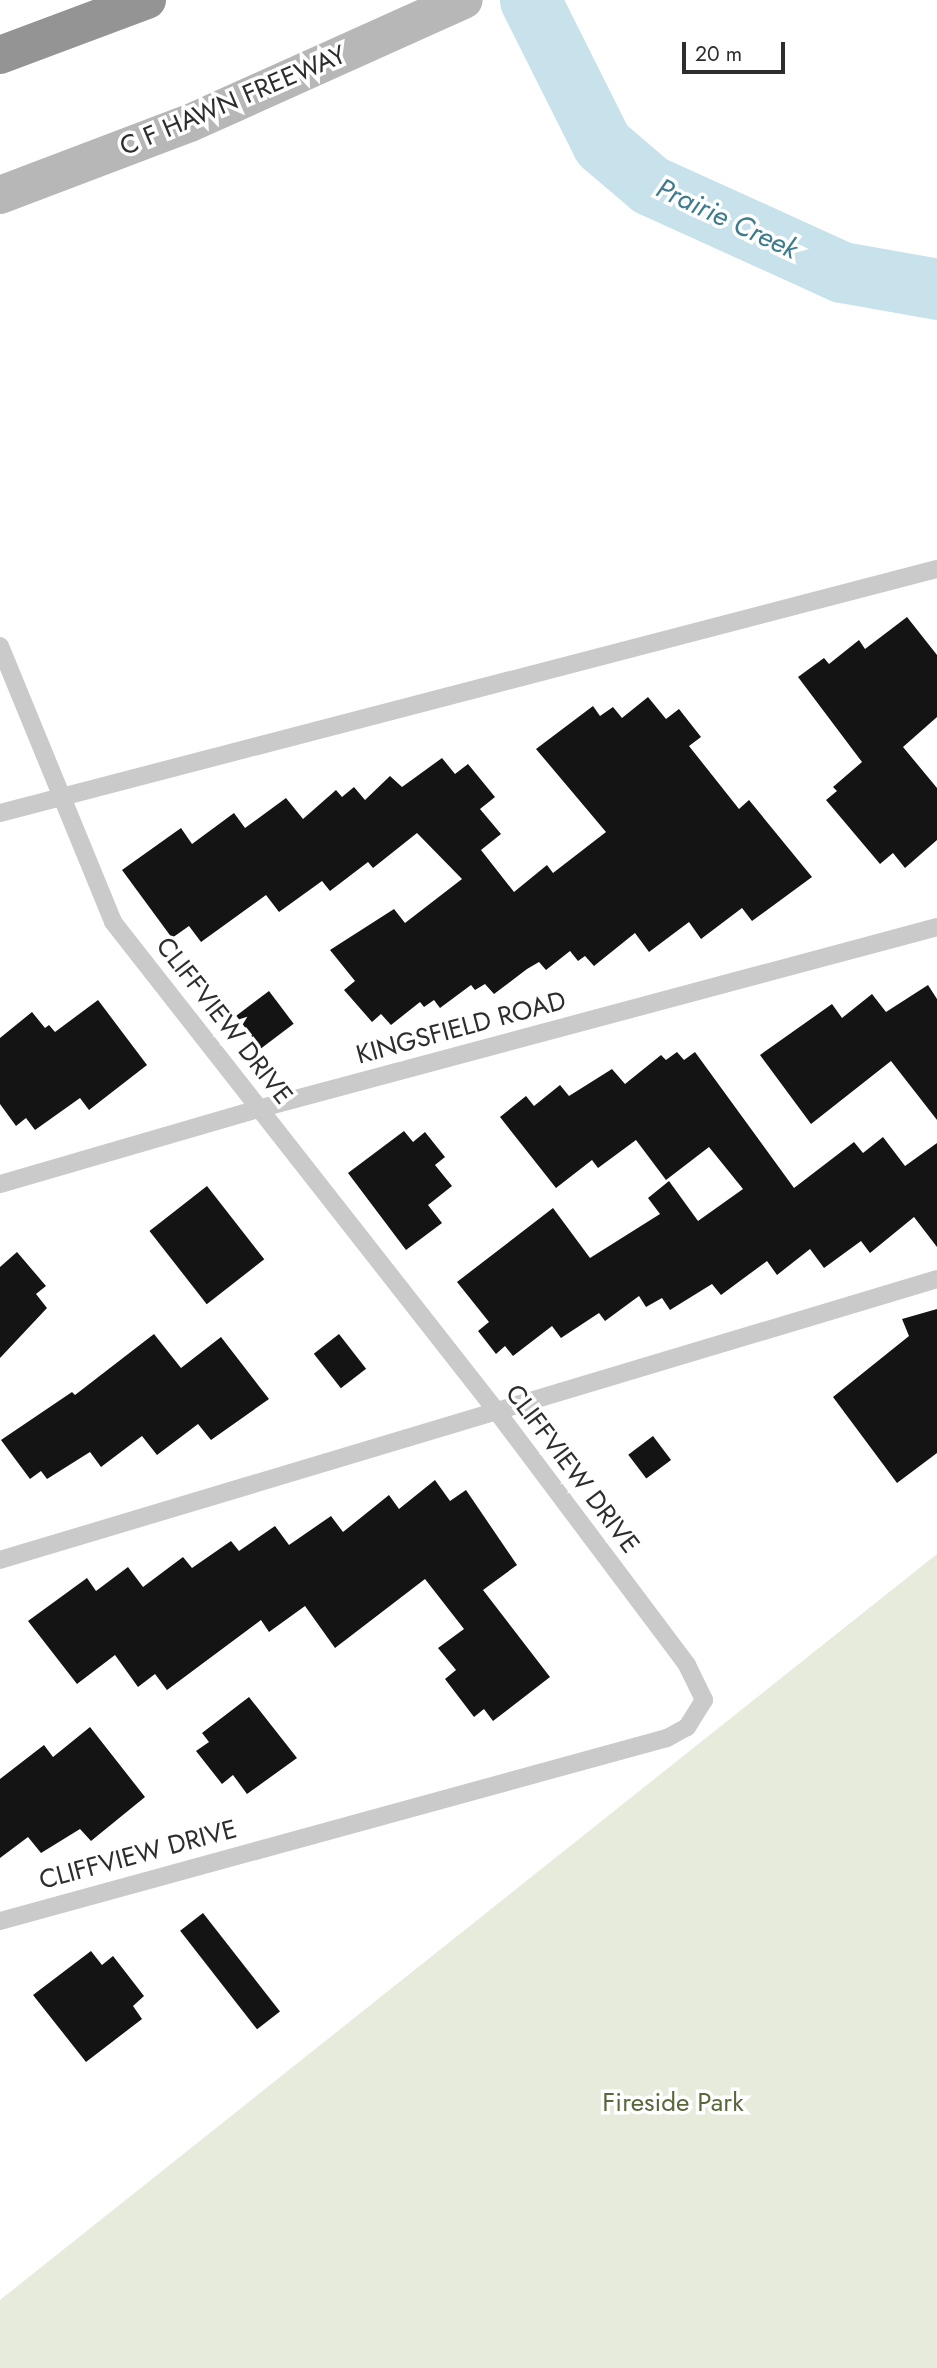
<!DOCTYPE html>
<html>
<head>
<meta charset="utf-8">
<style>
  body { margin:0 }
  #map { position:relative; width:937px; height:2368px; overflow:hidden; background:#fff; font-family:Jost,sans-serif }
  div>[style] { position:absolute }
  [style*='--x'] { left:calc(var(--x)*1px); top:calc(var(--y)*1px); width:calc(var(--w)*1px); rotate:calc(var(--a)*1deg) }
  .green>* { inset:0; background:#e6ebdb }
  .river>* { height:61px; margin:-30.5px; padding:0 30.5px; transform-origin:30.5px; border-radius:30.5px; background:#c7e2ea }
  .building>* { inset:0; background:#141414; transform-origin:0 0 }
  .service>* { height:18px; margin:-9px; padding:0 9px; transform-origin:9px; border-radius:9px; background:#cacaca }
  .secondary>* { height:38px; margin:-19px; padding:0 19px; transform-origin:19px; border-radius:19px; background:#b7b7b7 }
  .motorway>* { height:38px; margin:-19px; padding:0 19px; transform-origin:19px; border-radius:19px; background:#949494 }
  span { translate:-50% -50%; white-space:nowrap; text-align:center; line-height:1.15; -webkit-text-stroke:7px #fff; paint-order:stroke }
  .street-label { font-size:26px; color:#2d2d2d }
  .park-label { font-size:26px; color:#57683b }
  .water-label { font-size:28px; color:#3d7b8d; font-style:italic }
  .scale { position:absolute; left:682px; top:42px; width:103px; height:32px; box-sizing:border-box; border:4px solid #2d2d2d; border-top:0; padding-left:9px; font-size:21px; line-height:24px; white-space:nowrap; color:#2d2d2d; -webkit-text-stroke:5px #fff; paint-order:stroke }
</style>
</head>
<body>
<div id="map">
  <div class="green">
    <div style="clip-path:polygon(937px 1554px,937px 2368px,0 2368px,0 2300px)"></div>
  </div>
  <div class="river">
    <div style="--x:530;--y:0;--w:161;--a:63.4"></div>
    <div style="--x:602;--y:144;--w:63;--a:40.5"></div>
    <div style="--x:650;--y:185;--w:211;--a:24.4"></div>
    <div style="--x:842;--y:272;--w:97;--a:10.1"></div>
  </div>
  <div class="building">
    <div style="clip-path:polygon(907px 617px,937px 655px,937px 717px,903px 747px,937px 788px,937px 840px,905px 868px,893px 853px,880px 864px,826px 800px,837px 791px,833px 787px,862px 762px,798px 677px,824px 658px,829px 664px,859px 640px,865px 649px)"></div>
    <div style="clip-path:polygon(648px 697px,666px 719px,679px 709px,701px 737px,689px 746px,739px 809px,749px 800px,812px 877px,752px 921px,742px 908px,701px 939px,689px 922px,649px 952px,635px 933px,594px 966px,585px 956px,578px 961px,570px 951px,546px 970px,539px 962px,527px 969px,494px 994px,485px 984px,475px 990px,471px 985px,440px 1008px,434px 1000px,424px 1007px,420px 1002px,391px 1025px,381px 1014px,372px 1022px,344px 990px,355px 981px,330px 950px,394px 909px,405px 923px,462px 879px,417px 833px,373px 868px,368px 862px,330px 891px,322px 881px,279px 912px,266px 895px,201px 942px,189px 926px,172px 938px,122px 870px,181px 828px,192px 844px,234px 813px,245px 828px,286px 798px,303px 819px,336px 790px,342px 797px,354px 787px,365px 800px,390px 776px,402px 787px,442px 758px,455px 774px,468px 764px,495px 797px,480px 809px,501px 834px,481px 850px,514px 892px,547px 865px,553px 873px,606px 832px,536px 749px,593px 706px,600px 716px,613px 707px,622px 718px)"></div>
    <div style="clip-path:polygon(928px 985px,937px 999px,937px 1120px,891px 1061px,811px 1124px,760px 1055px,832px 1004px,842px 1018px,872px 994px,886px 1012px)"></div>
    <div style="left:269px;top:991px;width:41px;height:41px;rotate:53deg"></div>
    <div style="clip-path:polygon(98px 1000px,147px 1065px,89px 1110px,80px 1098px,35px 1130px,26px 1118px,16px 1126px,0 1104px,0 1038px,32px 1012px,45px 1028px,49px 1025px,55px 1032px)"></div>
    <div style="clip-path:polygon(677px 1052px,684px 1060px,695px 1052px,794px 1188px,854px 1142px,863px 1153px,883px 1137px,905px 1166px,937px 1143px,937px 1247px,914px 1217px,870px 1253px,861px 1241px,824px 1268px,810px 1249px,777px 1275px,767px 1261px,721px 1295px,712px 1284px,670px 1310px,662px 1298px,646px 1307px,639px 1296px,605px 1321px,599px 1313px,561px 1338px,552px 1326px,513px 1356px,505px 1346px,496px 1354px,478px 1331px,489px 1322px,457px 1282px,553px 1208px,590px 1258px,660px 1214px,648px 1198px,669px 1181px,698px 1221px,743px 1189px,709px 1147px,666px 1180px,636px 1140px,598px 1168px,592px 1160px,556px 1188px,500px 1117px,526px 1096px,534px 1106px,560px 1085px,569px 1096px,612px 1069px,625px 1084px,661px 1055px,666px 1060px)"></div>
    <div style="clip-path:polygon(404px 1131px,413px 1142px,425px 1132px,445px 1157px,435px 1165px,452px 1186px,428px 1205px,442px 1223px,406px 1250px,348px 1173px)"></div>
    <div style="left:207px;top:1186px;width:93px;height:73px;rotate:52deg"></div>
    <div style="clip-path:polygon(17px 1252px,46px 1286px,36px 1294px,47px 1308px,0 1358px,0 1267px)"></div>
    <div style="clip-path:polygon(937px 1309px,937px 1453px,897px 1483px,833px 1397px,909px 1336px,902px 1319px)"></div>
    <div style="clip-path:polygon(154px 1334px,181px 1368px,221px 1337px,269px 1399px,211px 1440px,198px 1424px,157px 1455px,142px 1436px,101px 1467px,90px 1452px,47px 1479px,41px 1471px,30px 1479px,1px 1440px,72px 1392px,75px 1395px)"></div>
    <div style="left:339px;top:1334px;width:44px;height:32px;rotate:52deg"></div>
    <div style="left:653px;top:1436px;width:30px;height:31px;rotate:53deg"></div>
    <div style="clip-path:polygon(435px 1480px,450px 1501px,466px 1490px,517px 1565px,483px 1590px,550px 1677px,493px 1721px,484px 1709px,474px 1717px,445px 1679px,456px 1670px,438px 1648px,464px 1629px,425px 1579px,335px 1648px,305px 1606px,269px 1632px,261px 1620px,167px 1690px,155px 1674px,138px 1687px,115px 1655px,77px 1684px,28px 1621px,87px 1578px,96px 1591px,128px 1567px,143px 1587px,183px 1557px,192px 1568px,231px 1541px,239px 1551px,275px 1526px,289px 1545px,331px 1516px,343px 1532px,389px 1495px,399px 1509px)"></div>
    <div style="clip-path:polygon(249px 1697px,297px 1758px,247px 1794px,233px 1775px,222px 1784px,196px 1751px,209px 1742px,202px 1733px)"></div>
    <div style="clip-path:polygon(90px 1727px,145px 1797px,91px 1841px,80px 1829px,41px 1853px,28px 1837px,0 1858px,0 1779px,44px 1745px,53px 1757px)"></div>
    <div style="left:203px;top:1913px;width:125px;height:29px;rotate:52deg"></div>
    <div style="clip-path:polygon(91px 1951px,102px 1965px,113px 1956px,144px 1996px,133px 2006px,142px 2019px,86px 2062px,33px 1995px)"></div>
  </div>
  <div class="service">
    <div style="--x:0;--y:646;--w:298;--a:67.7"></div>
    <div style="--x:113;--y:922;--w:624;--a:51.9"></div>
    <div style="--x:498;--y:1413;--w:315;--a:53.1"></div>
    <div style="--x:687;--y:1665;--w:39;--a:64"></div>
    <div style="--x:704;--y:1700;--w:32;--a:122"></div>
    <div style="--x:687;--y:1727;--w:23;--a:151"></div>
    <div style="--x:667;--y:1738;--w:692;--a:164.66"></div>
    <div style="--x:0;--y:813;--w:968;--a:-14.6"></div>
    <div style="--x:0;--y:1184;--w:269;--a:-16.2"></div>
    <div style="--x:258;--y:1109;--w:703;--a:-15"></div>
    <div style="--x:0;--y:1560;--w:978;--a:-16.69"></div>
  </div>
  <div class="secondary">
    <div style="--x:0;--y:195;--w:203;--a:-20.8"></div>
    <div style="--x:190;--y:123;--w:300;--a:-24.2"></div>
  </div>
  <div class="motorway">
    <div style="--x:0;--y:55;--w:157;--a:-20.5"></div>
  </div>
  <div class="street-label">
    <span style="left:233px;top:101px;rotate:-23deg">C F HAWN FREEWAY</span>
    <span style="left:224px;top:1021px;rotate:52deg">CLIFFVIEW DRIVE</span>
    <span style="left:461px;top:1028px;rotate:-15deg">KINGSFIELD ROAD</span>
    <span style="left:572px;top:1469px;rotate:53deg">CLIFFVIEW DRIVE</span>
    <span style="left:138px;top:1855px;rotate:-15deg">CLIFFVIEW DRIVE</span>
  </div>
  <div class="park-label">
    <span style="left:673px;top:2103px">Fireside Park</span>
  </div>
  <div class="water-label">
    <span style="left:727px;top:219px;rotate:25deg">Prairie Creek</span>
  </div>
  <div class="scale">20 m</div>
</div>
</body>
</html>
